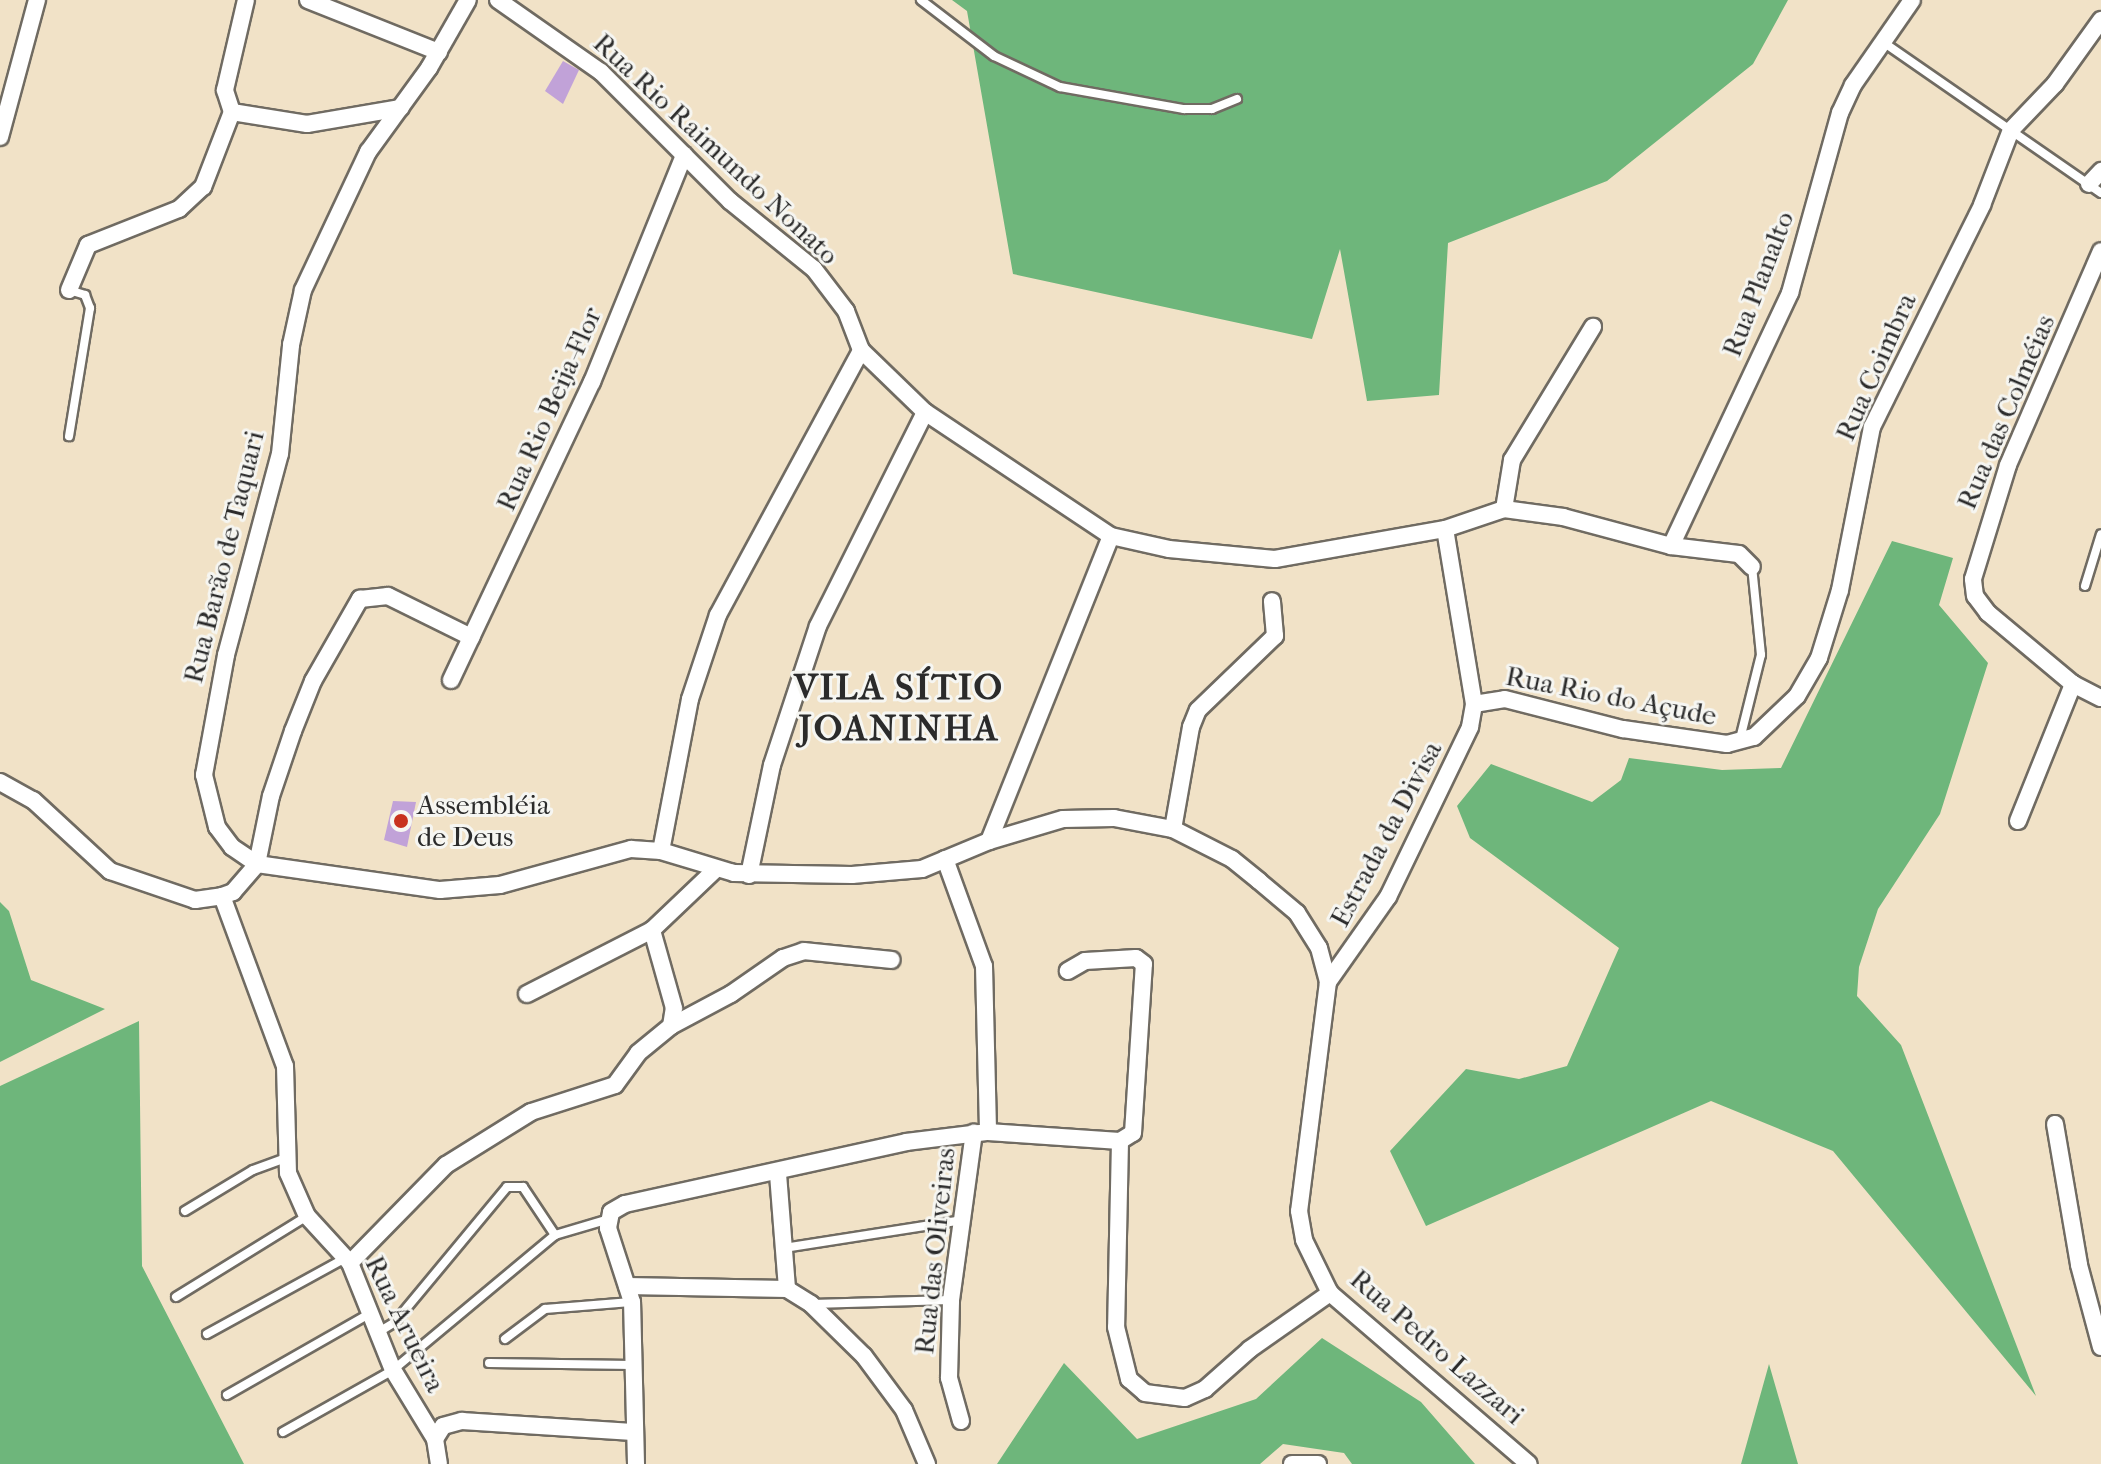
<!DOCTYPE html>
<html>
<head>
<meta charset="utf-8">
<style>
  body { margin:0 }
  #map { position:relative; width:2101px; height:1464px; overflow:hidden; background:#f1e2c7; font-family:"IM FELL French Canon",serif }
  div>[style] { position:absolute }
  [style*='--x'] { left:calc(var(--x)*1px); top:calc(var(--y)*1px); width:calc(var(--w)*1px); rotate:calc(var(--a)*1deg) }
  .forest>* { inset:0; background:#6eb67b }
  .building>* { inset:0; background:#c1a2d8 }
  .roads { filter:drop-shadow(2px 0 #706b62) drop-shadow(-2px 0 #706b62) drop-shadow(0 2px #706b62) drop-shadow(0 -2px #706b62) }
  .service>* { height:8px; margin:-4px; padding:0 4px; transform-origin:4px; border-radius:4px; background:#fff }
  .minor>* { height:16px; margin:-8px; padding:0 8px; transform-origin:8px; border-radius:8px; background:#fff }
  .dots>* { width:22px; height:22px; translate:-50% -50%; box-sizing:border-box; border:4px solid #f6f6f2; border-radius:50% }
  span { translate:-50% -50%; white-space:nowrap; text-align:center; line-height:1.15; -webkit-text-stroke:6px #f6f6f2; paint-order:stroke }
  .street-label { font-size:28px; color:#2b2b2b }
  .poi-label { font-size:28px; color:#2b2b2b }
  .left { translate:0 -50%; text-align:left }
  .district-label { font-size:36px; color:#2b2b2b; font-weight:700; letter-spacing:2px }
</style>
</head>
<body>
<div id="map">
  <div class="forest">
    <div style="clip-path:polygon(952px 0,1788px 0,1753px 64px,1607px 181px,1448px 243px,1439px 395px,1367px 401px,1340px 249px,1312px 339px,1013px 274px,967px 11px)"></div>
    <div style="clip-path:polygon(1892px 541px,1953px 558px,1939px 605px,1988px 663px,1940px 814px,1878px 909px,1859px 967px,1857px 996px,1901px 1045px,2036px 1396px,1833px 1151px,1711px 1101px,1426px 1226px,1390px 1151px,1466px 1069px,1519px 1079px,1567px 1066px,1619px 948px,1470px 838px,1457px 806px,1491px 764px,1592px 802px,1621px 780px,1629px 758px,1722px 770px,1781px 768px)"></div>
    <div style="clip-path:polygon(0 902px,9px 911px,31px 980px,105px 1009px,0 1062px)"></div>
    <div style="clip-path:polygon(139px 1021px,142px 1266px,244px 1464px,0 1464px,0 1086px)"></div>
    <div style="clip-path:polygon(1322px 1338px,1421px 1402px,1475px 1464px,1352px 1464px,1344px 1453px,1283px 1444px,1260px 1464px,997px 1464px,1064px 1363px,1137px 1439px,1256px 1399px)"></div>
    <div style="clip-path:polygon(1769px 1364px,1798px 1464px,1740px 1464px,1741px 1464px)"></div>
  </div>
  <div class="building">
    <div style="clip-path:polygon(563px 61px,579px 70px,563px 104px,545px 91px)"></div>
    <div style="clip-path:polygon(393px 801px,416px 802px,407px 847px,384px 840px)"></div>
  </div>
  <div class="roads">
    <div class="service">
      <div style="--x:921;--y:0;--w:92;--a:37.5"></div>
      <div style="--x:994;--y:56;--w:73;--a:25.2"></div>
      <div style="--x:1060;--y:87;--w:126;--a:10.1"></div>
      <div style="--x:1184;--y:109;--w:28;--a:0"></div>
      <div style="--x:1212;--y:109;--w:27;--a:-22"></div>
      <div style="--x:1883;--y:42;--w:265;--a:34.7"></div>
      <div style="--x:69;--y:290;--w:17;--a:17"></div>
      <div style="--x:85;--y:295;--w:14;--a:69"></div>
      <div style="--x:90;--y:308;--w:130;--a:99.3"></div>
      <div style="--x:2085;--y:586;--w:54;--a:-72.9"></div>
      <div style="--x:1740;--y:739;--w:87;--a:-76"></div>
      <div style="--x:1761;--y:655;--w:88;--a:-95.8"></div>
      <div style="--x:185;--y:1211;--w:79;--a:-31.1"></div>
      <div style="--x:253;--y:1170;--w:35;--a:-20"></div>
      <div style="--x:784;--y:1248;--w:181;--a:-8.9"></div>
      <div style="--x:176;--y:1297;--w:154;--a:-31.7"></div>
      <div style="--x:812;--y:1304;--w:139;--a:-1.6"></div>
      <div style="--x:377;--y:1333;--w:21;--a:-31"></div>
      <div style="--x:395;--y:1322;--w:175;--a:-50.3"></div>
      <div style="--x:507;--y:1187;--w:16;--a:0"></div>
      <div style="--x:523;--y:1187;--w:58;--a:56.3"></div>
      <div style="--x:207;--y:1334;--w:158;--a:-28.8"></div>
      <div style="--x:505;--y:1339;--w:50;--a:-36.9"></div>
      <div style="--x:545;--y:1309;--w:86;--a:-4.7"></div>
      <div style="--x:489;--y:1363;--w:144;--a:0.8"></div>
      <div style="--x:227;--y:1395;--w:163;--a:-29.7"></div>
      <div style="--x:283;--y:1432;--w:126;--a:-29.4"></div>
      <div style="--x:393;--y:1370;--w:211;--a:-39.8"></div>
      <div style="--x:555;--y:1235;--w:56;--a:-16.5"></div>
    </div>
    <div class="minor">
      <div style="--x:308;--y:0;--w:141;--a:21.7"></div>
      <div style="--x:498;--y:0;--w:126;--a:35"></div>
      <div style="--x:601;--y:72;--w:182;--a:45"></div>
      <div style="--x:730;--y:201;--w:108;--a:39"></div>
      <div style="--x:814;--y:269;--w:53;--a:52.7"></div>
      <div style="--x:846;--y:311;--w:42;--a:69"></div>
      <div style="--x:861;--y:350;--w:89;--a:44.1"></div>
      <div style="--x:925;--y:412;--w:224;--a:33.7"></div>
      <div style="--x:1111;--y:536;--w:59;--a:12.6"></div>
      <div style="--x:1169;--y:549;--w:106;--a:5.4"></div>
      <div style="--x:1275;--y:559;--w:173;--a:-10"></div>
      <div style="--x:1445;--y:529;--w:62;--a:-18.7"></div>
      <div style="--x:1504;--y:509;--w:60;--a:7.7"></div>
      <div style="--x:1563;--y:517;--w:112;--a:15"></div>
      <div style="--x:1671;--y:546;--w:68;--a:6.7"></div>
      <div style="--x:1739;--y:554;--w:18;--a:45"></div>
      <div style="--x:232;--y:112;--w:76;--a:9.1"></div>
      <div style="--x:307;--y:124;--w:95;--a:-9.7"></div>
      <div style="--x:0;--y:137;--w:142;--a:-74.9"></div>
      <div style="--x:2089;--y:184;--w:18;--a:-47"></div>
      <div style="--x:69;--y:290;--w:49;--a:-67.1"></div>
      <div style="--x:88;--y:245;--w:98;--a:-21.6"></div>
      <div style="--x:179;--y:209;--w:33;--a:-43"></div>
      <div style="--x:203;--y:187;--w:80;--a:-68.9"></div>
      <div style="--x:232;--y:112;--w:23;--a:-108"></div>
      <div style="--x:225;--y:90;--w:92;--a:-76.9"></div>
      <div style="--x:1504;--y:509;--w:50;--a:-80.7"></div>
      <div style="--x:1512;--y:460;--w:156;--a:-58.7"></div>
      <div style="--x:1671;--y:546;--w:280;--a:-64.8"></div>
      <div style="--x:1790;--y:293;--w:187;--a:-74.5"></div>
      <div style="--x:1840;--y:113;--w:31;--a:-65"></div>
      <div style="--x:1853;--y:85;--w:103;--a:-55.2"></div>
      <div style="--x:451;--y:680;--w:330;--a:-64.7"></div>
      <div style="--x:592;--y:382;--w:245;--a:-67.9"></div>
      <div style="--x:2073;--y:684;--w:31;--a:27"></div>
      <div style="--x:1474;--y:704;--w:31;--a:-9"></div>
      <div style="--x:1505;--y:699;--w:122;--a:14.3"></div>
      <div style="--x:1623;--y:729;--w:105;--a:8.2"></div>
      <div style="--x:1727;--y:744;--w:28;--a:-15"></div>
      <div style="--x:1754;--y:737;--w:59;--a:-43.6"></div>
      <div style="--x:1797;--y:696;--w:44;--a:-59.9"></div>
      <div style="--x:1819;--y:658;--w:71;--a:-72.8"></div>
      <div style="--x:1840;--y:590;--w:166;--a:-78.9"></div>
      <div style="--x:1872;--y:427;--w:248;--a:-63.6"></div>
      <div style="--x:1982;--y:205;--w:80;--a:-68.9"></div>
      <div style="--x:2011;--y:130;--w:64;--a:-46.3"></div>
      <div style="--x:2055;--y:84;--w:79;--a:-54.3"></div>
      <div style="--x:0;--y:782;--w:38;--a:29"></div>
      <div style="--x:33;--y:800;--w:105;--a:42.7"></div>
      <div style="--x:110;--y:871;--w:90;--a:18.8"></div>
      <div style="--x:195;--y:900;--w:27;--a:-8"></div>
      <div style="--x:222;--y:896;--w:12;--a:-20"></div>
      <div style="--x:233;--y:892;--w:37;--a:-49"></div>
      <div style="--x:257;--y:864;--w:69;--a:-78.4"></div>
      <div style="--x:271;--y:796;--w:69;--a:-71.3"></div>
      <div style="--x:293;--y:731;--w:54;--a:-68.2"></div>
      <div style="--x:313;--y:681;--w:95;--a:-60.2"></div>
      <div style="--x:360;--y:599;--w:28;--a:-6"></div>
      <div style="--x:388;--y:596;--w:93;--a:26.3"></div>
      <div style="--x:2018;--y:821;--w:148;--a:-68.1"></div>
      <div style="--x:2073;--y:684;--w:111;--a:-140.1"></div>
      <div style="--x:1988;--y:613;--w:21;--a:-127"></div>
      <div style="--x:1975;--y:596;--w:17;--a:-97"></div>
      <div style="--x:1973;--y:579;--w:119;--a:-72.9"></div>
      <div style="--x:2008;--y:465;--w:233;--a:-66.5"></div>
      <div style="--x:1173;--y:829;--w:104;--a:-80"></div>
      <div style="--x:1191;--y:727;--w:18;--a:-68"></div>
      <div style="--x:1198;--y:710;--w:107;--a:-43.9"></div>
      <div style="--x:1275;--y:636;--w:35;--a:-95"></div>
      <div style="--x:989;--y:841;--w:328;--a:-68.2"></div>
      <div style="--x:661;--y:851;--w:155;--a:-79.2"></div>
      <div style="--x:690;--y:699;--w:89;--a:-71.6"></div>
      <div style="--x:718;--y:615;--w:301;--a:-61.6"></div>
      <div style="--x:945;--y:859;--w:114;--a:70"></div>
      <div style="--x:984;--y:966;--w:166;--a:88.6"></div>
      <div style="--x:257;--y:864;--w:185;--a:8.1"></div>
      <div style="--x:440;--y:890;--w:60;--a:-4.8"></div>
      <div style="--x:500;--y:885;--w:136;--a:-15.4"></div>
      <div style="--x:631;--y:849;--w:30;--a:4"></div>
      <div style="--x:661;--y:851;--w:76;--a:16.8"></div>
      <div style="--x:734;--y:873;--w:118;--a:1"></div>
      <div style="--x:852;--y:875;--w:70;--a:-4.9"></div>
      <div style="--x:922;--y:869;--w:73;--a:-22.7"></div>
      <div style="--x:989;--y:841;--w:77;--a:-16.6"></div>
      <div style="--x:1063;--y:819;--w:51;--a:-1.1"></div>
      <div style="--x:1114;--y:818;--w:60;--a:10.6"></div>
      <div style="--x:1173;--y:829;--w:66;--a:27"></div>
      <div style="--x:1232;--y:859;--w:35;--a:39"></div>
      <div style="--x:1259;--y:881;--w:50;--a:40.1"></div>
      <div style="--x:1297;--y:913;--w:41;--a:57.8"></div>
      <div style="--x:1319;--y:948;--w:35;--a:75"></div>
      <div style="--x:1328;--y:982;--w:231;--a:97.2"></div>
      <div style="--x:1299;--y:1211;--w:29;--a:80"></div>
      <div style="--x:1304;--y:1240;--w:59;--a:63.9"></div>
      <div style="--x:1330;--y:1293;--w:262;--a:40.7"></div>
      <div style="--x:257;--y:864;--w:30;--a:-146"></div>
      <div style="--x:232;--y:847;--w:25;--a:-127"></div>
      <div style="--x:217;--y:827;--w:54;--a:-104"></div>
      <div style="--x:204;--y:775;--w:122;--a:-79.6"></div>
      <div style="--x:226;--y:655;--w:208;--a:-75"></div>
      <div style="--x:280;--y:454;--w:110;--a:-84.2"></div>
      <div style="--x:291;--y:345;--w:56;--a:-77.7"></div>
      <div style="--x:303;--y:290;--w:153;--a:-64.8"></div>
      <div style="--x:368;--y:152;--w:104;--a:-54"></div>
      <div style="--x:429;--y:68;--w:78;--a:-60.2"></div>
      <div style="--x:749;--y:875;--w:112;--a:-78.2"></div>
      <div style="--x:772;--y:765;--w:146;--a:-71.7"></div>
      <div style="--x:818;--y:626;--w:239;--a:-63.4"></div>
      <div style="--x:222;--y:896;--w:181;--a:69.7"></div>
      <div style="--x:285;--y:1066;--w:107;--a:88.4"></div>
      <div style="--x:288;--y:1173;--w:47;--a:66.2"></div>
      <div style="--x:307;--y:1216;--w:64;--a:47.5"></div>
      <div style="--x:350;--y:1263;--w:115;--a:68.1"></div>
      <div style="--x:393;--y:1370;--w:81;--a:58.7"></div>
      <div style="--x:435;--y:1439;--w:25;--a:81"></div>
      <div style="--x:1328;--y:982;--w:104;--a:-54.8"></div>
      <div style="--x:1388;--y:897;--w:189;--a:-64.2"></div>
      <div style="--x:1470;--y:727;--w:23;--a:-80"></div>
      <div style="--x:1474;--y:704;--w:177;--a:-99.4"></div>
      <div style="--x:527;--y:994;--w:140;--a:-27.1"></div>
      <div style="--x:652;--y:930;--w:87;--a:-43.6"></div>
      <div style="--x:671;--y:1026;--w:68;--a:-28.1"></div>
      <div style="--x:731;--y:994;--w:63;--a:-34.7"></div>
      <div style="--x:783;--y:958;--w:22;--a:-18"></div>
      <div style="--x:804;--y:951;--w:88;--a:5.8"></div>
      <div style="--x:2055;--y:1124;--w:143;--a:80.3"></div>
      <div style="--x:2079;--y:1265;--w:85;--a:75"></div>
      <div style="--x:1120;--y:1141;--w:186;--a:91.2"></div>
      <div style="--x:1116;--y:1327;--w:54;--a:76"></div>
      <div style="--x:1129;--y:1379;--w:21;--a:41"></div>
      <div style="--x:1145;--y:1393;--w:40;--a:7.1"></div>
      <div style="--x:1185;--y:1398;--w:22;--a:-24"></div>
      <div style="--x:1205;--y:1389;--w:60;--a:-41.6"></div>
      <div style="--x:1250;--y:1349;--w:98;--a:-35"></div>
      <div style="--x:778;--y:1174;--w:115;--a:85.5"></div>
      <div style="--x:350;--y:1263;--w:137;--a:-45.6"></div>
      <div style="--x:446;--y:1165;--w:100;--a:-31.9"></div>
      <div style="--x:531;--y:1112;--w:88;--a:-17.8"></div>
      <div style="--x:615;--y:1085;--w:39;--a:-54"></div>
      <div style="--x:638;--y:1053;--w:43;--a:-39.3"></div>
      <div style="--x:671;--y:1026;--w:18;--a:-81"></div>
      <div style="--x:674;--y:1008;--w:81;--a:-105.8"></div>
      <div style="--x:627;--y:1286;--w:160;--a:1.1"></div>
      <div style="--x:787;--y:1289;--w:28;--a:32"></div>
      <div style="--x:811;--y:1304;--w:74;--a:44.5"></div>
      <div style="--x:864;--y:1356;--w:67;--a:53.5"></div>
      <div style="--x:904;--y:1410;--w:59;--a:66.9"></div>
      <div style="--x:961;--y:1421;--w:45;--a:-105.6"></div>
      <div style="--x:949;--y:1378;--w:78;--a:-88.5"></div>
      <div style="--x:951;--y:1300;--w:169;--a:-82.2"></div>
      <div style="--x:435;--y:1439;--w:15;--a:-58"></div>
      <div style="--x:443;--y:1426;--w:20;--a:-15"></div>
      <div style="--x:462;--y:1421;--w:171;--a:3.7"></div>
      <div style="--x:636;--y:1464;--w:162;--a:-91.4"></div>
      <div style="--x:632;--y:1302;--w:78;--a:-108"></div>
      <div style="--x:608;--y:1228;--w:16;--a:-79"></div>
      <div style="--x:611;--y:1212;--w:16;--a:-30"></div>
      <div style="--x:625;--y:1204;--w:288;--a:-12.4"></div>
      <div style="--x:906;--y:1142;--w:83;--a:-7"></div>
      <div style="--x:988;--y:1132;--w:132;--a:3.9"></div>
      <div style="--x:1120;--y:1141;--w:15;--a:-32"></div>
      <div style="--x:1133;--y:1133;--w:169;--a:-86.3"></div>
      <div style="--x:1144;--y:964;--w:10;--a:-143"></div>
      <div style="--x:1136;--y:958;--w:51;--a:176.6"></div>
      <div style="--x:1085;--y:961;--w:20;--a:150"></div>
      <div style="--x:1292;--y:1464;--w:26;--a:0"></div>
    </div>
  </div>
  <div class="dots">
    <div style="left:401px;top:821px;background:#c8321e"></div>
  </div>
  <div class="street-label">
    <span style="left:716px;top:149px;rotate:43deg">Rua Rio Raimundo Nonato</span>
    <span style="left:1758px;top:284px;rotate:-69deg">Rua Planalto</span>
    <span style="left:1876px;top:367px;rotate:-66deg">Rua Coimbra</span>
    <span style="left:549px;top:409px;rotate:-66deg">Rua Rio Beija-Flor</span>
    <span style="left:2006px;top:412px;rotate:-67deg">Rua das Colméias</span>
    <span style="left:224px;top:557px;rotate:-76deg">Rua Barão de Taquari</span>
    <span style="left:1611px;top:696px;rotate:11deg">Rua Rio do Açude</span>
    <span style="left:1386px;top:834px;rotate:-62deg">Estrada da Divisa</span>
    <span style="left:935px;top:1251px;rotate:-84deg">Rua das Oliveiras</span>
    <span style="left:405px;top:1324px;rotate:64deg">Rua Arueira</span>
    <span style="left:1437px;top:1347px;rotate:41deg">Rua Pedro Lazzari</span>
  </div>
  <div class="poi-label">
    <span class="left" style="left:417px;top:821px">Assembléia<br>de Deus</span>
  </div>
  <div class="district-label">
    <span style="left:899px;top:708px">VILA SÍTIO<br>JOANINHA</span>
  </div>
</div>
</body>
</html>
